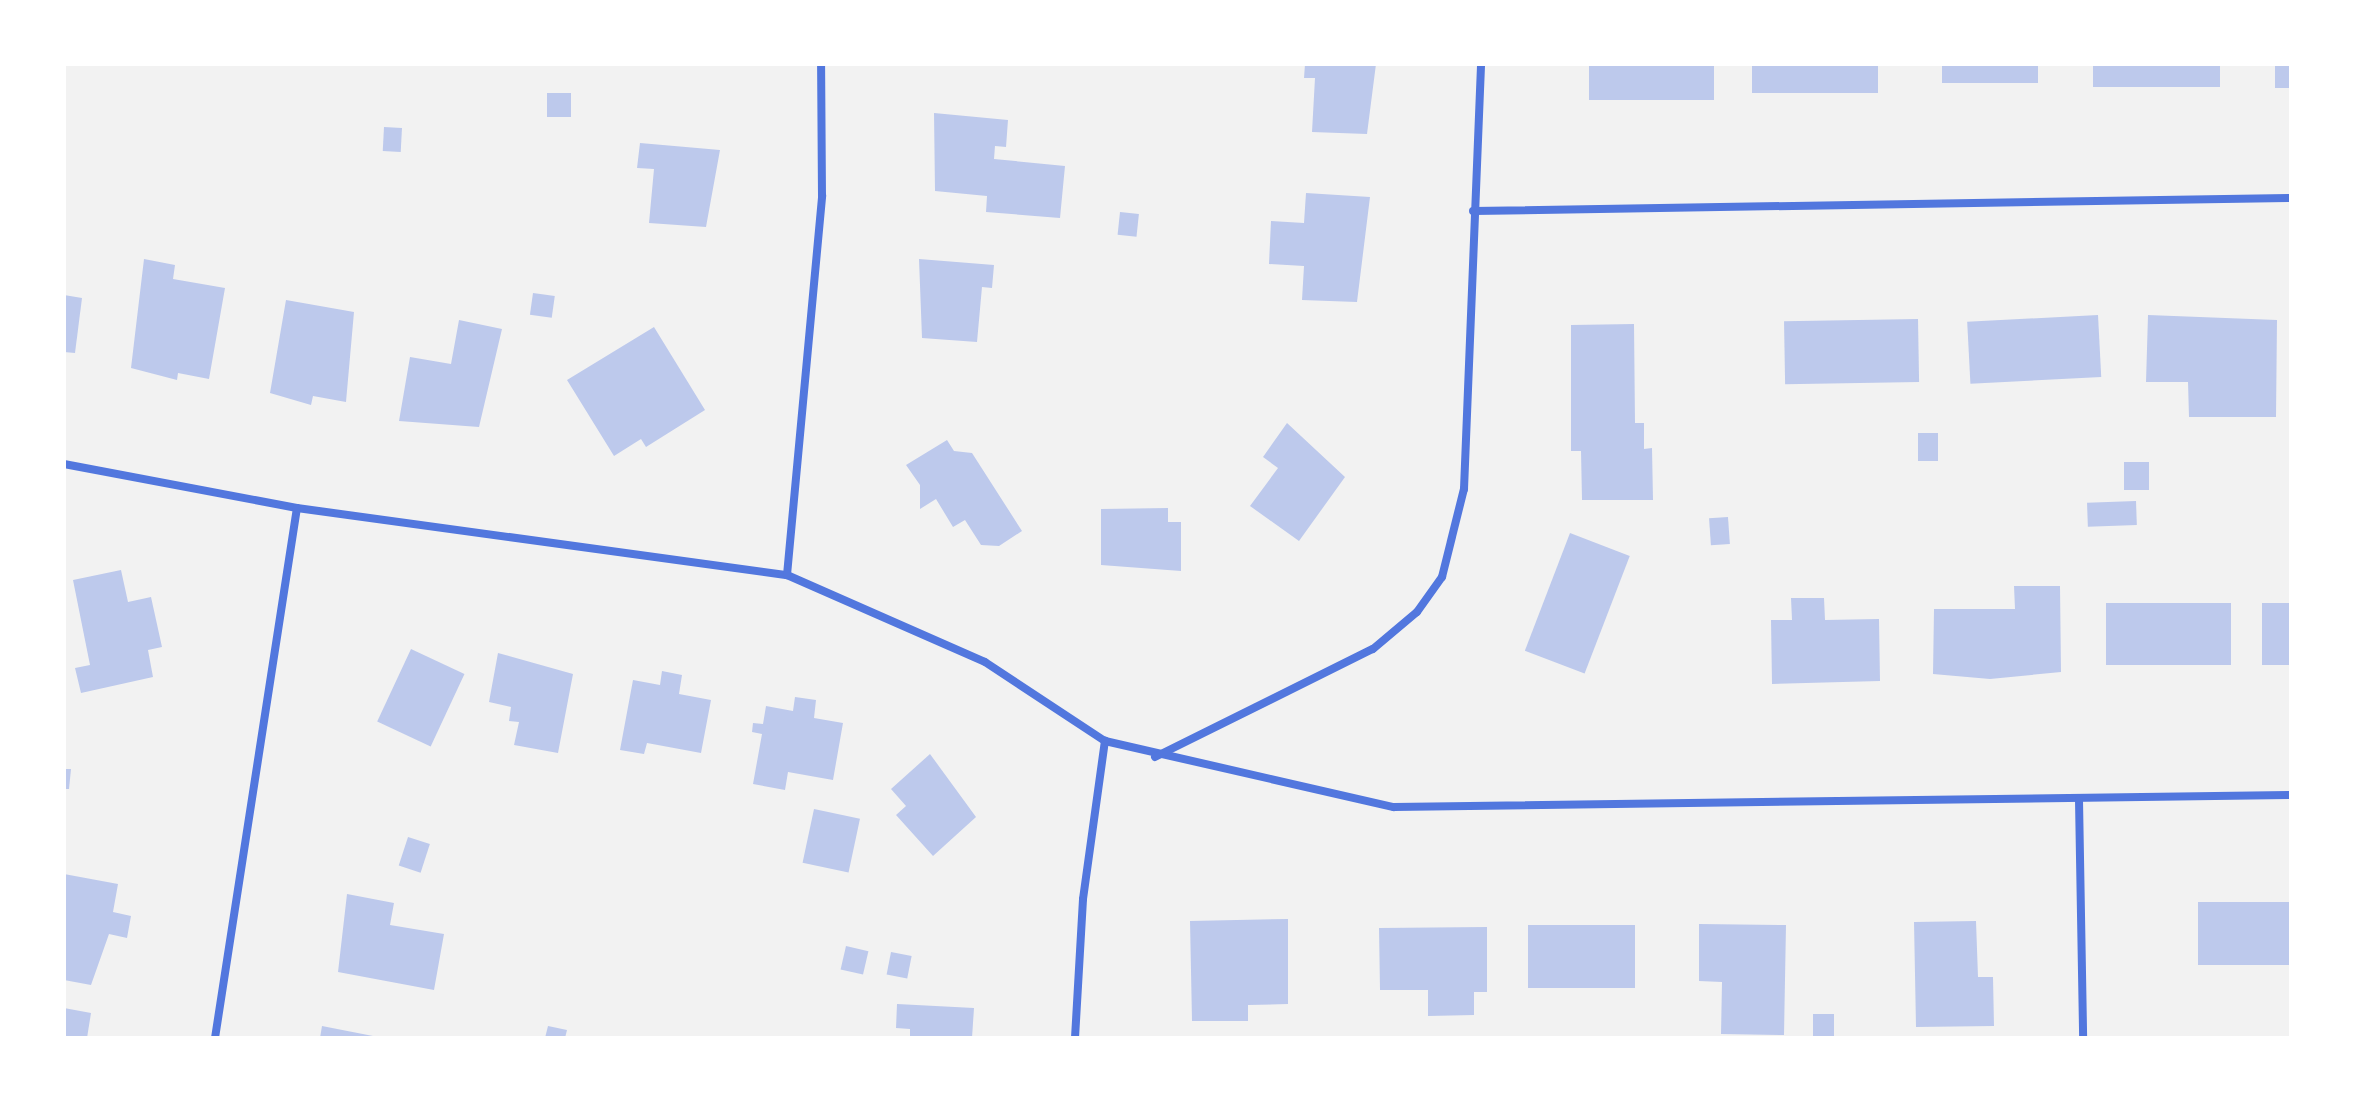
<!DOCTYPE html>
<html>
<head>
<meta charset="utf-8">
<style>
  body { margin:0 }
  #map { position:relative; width:2355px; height:1102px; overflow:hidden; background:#f2f2f2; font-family:Inter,sans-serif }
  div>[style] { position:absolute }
  .building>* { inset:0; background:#bdc9ec; transform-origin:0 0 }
  .minor>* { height:8px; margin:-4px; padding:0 4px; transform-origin:4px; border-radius:4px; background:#5277de }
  span { translate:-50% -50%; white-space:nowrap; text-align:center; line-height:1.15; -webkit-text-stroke:6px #fff; paint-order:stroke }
  .frame { position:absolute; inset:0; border:66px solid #fff; pointer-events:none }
</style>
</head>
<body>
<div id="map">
  <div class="building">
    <i style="clip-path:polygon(1305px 64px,1376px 64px,1367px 134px,1312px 132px,1315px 78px,1304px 78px)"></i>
    <i style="left:1589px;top:64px;width:125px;height:36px"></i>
    <i style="left:1752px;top:64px;width:126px;height:29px"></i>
    <i style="left:1942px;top:64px;width:96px;height:19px"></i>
    <i style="left:2093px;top:64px;width:127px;height:23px"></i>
    <i style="left:2275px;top:64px;width:16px;height:24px"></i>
    <i style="left:547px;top:93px;width:24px;height:24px"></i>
    <i style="clip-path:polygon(934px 113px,1008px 120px,1006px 147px,995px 146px,994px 159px,1065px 166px,1060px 218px,986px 212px,987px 196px,935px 191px)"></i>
    <i style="left:384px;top:127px;width:18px;height:24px;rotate:3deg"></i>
    <i style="clip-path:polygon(640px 143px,720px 150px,706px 227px,649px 223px,654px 169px,637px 168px)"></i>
    <i style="clip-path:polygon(1306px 193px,1370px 197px,1357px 302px,1302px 300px,1304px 266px,1269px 264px,1271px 221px,1304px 223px)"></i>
    <i style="left:1120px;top:212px;width:19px;height:23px;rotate:6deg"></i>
    <i style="clip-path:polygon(144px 259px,175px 265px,173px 279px,225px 288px,209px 379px,178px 373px,177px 380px,131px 368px)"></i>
    <i style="clip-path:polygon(919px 259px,994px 265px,992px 288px,982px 287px,977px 342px,922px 338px)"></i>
    <i style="left:533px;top:293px;width:22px;height:22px;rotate:8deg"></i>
    <i style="clip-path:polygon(64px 295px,82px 298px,75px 353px,64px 352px)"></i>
    <i style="clip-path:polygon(286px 300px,354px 312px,346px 402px,313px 396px,311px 405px,270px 393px)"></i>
    <i style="left:2098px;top:315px;width:62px;height:131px;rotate:87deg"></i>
    <i style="clip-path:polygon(2148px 315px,2277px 320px,2276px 417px,2189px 417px,2188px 382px,2146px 382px)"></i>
    <i style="left:1918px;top:319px;width:63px;height:134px;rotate:89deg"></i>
    <i style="clip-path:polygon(459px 320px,502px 329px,479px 427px,399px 421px,410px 357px,451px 364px)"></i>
    <i style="clip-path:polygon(1634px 324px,1635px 423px,1644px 423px,1644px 449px,1652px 448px,1653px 500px,1582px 500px,1581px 451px,1571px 451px,1571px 325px)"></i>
    <i style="clip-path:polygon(654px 327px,705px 410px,646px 447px,641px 439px,614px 456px,567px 380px)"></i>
    <i style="clip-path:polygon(1287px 423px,1345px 477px,1299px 541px,1250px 506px,1278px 468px,1263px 457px)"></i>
    <i style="left:1938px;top:433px;width:28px;height:20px;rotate:90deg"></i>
    <i style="clip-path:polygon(947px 440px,954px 451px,972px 453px,1022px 531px,999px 546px,981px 545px,965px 520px,953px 527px,936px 499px,920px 509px,920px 485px,906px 465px)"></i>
    <i style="left:2149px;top:462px;width:28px;height:25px;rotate:90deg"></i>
    <i style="left:2136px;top:501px;width:24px;height:49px;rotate:88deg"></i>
    <i style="clip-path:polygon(1168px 508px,1168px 522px,1181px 522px,1181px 571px,1101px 565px,1101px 509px)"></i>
    <i style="left:1728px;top:517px;width:27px;height:19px;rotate:86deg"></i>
    <i style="left:1570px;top:533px;width:64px;height:126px;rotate:21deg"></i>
    <i style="clip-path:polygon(121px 570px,128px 602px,151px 597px,162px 647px,148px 650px,153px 677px,81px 693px,75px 668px,90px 665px,73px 580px)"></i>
    <i style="clip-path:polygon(2014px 586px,2060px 586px,2061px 672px,1990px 679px,1933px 674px,1934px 609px,2015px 609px)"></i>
    <i style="clip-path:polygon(1791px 598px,1824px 598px,1825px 620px,1879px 619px,1880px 681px,1772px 684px,1771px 620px,1792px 620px)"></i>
    <i style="left:2231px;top:603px;width:62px;height:125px;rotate:90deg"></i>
    <i style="left:2262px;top:603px;width:29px;height:62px"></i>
    <i style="left:411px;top:649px;width:59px;height:80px;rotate:25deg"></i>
    <i style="clip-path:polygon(498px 653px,573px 674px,558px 753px,514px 745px,519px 722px,509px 721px,511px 707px,489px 702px)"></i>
    <i style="clip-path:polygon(662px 671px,682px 675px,679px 694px,711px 700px,701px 753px,647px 743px,644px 754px,620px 750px,633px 680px,660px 685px)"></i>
    <i style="clip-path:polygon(795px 697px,816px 700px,814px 718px,843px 723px,833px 780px,788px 772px,785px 790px,753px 784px,762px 734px,752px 732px,753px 723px,763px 724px,766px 706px,793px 711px)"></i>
    <i style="clip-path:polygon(930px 754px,976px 817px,933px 856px,896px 815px,906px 806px,891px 789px)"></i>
    <i style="clip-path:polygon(64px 769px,71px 769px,69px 789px,64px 789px)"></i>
    <i style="left:814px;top:809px;width:47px;height:55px;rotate:12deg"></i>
    <i style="left:408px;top:837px;width:23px;height:30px;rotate:18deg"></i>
    <i style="clip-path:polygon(64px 874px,118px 884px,113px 912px,131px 916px,127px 938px,109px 934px,91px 985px,64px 980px)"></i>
    <i style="clip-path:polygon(347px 894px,394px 903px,390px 925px,444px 934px,434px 990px,338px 972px)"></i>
    <i style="left:2291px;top:902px;width:63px;height:93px;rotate:90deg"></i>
    <i style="clip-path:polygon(1288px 919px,1288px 1004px,1248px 1005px,1248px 1021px,1192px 1021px,1190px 921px)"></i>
    <i style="clip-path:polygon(1976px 921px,1978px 977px,1993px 977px,1994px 1026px,1916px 1027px,1914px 922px)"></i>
    <i style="clip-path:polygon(1699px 924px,1786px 925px,1784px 1035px,1721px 1034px,1722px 982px,1699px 981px)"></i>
    <i style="left:1528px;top:925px;width:107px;height:63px"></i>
    <i style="clip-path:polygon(1487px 927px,1487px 992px,1474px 992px,1474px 1015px,1428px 1016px,1428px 990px,1380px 990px,1379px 928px)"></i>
    <i style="left:846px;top:946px;width:23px;height:24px;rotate:13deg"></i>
    <i style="left:891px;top:952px;width:21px;height:23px;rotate:11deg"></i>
    <i style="clip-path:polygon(897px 1004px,974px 1008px,972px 1038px,910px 1038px,910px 1029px,896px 1028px)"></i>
    <i style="clip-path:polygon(64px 1008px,91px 1013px,87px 1038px,64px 1038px)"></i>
    <i style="left:1813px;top:1014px;width:21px;height:24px"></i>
    <i style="clip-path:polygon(322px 1026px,378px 1037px,378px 1038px,320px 1038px)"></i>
    <i style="clip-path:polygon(548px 1026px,567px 1030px,565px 1038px,545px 1038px)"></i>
  </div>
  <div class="minor">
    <i style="left:1473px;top:211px;width:818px;rotate:-0.91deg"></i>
    <i style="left:64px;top:464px;width:237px;rotate:10.7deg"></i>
    <i style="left:297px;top:508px;width:495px;rotate:7.8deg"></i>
    <i style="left:787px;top:575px;width:216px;rotate:23.7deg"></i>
    <i style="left:985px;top:662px;width:144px;rotate:33.4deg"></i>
    <i style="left:1105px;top:741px;width:296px;rotate:12.9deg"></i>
    <i style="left:1394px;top:807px;width:897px;rotate:-0.77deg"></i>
    <i style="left:787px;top:575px;width:381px;rotate:-84.7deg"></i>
    <i style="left:822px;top:196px;width:132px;rotate:-90.4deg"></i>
    <i style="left:1155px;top:757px;width:243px;rotate:-26.4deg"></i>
    <i style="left:1373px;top:649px;width:57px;rotate:-40.1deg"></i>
    <i style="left:1417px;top:612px;width:43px;rotate:-54.5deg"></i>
    <i style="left:1442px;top:577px;width:91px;rotate:-76deg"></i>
    <i style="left:1464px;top:489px;width:425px;rotate:-87.7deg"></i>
    <i style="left:2079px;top:800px;width:238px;rotate:89deg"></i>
    <i style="left:215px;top:1038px;width:536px;rotate:-81.21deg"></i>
    <i style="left:1075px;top:1038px;width:139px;rotate:-86.7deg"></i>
    <i style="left:1083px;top:899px;width:160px;rotate:-82.1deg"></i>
  </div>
  <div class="frame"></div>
</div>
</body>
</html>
